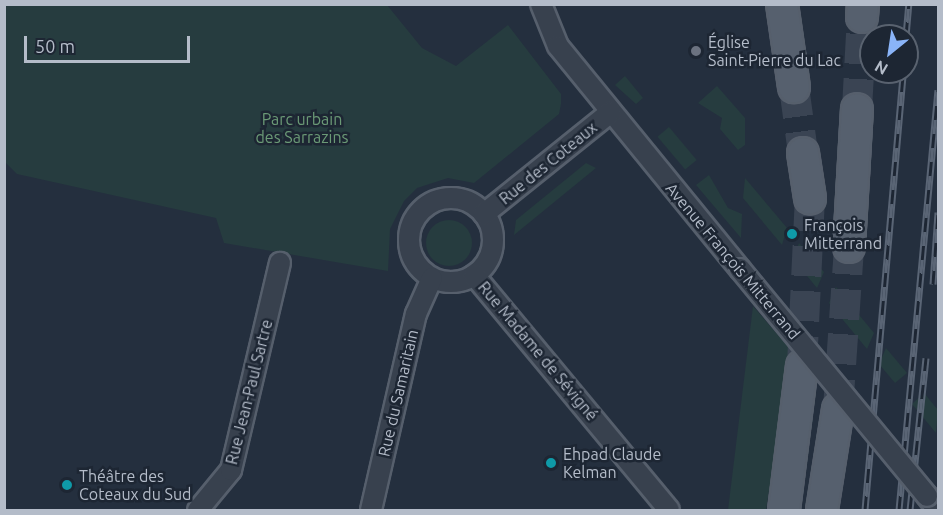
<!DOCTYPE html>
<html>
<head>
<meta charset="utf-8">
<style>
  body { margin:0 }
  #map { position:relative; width:943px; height:515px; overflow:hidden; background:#242f3e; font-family:Ubuntu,sans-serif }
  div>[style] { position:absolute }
  .green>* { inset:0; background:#263c3f; transform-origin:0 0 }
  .round { border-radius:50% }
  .primary-tunnel>* { height:30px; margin-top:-15px; transform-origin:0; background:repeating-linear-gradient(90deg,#3a4453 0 30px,transparent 0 45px) }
  .roads { filter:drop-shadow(2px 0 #565f6c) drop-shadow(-2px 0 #565f6c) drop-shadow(0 2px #565f6c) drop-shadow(0 -2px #565f6c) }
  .minor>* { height:20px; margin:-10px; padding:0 10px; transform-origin:10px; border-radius:10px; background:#38414e }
  .minor>.ring { margin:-10px; padding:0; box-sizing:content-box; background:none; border:20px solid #38414e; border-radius:50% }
  .primary>* { height:30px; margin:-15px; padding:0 15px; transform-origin:15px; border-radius:15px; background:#56606e }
  .rail>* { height:7px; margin-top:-3.5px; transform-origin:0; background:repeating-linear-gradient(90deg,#1d2633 0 14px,#5a6575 0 28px); box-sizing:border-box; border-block:2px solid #5a6575 }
  .bridges { filter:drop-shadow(2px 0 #565f6c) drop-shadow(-2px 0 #565f6c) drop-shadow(0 2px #565f6c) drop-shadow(0 -2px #565f6c) }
  .minor-bridge>* { height:20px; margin:-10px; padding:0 10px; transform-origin:10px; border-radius:10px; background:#38414e }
  .dots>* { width:16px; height:16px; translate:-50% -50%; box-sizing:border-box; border:3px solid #1d2633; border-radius:50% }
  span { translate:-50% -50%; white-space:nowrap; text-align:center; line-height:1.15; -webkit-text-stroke:5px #1d2633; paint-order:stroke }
  .poi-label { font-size:16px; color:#b4bcc9 }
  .left { translate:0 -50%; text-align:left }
  .park-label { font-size:16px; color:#6b9a76 }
  .street-label { font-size:16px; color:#b4bcc9 }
  .frame { position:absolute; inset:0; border:6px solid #b4bcc9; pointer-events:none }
  .north { position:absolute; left:859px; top:24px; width:60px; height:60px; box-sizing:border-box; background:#1d2633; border:2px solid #59626f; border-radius:50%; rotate:210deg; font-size:16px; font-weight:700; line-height:24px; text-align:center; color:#b4bcc9 }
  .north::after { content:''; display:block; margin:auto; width:21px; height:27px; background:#8ab4f8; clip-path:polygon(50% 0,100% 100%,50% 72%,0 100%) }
  .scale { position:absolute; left:24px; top:36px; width:166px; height:27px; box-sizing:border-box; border:3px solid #b4bcc9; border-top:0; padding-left:8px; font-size:18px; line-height:21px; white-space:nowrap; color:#b4bcc9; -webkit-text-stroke:4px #1d2633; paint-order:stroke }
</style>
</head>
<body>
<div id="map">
  <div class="green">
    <i style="clip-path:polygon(5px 4px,387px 5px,422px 48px,456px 66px,508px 25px,561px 94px,561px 104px,559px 114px,474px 183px,448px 178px,417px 188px,404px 201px,390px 229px,388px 271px,224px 243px,216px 218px,17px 174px,5px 162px)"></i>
    <i style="clip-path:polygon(625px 76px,643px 98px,636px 104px,615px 85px)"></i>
    <i style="clip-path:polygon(717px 86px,745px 118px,745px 145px,738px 150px,720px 129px,722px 118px,698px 103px)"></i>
    <i style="left:669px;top:127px;width:43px;height:15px;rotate:50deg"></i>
    <i style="clip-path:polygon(586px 163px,596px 168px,514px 235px,516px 220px)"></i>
    <i style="clip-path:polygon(709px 175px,728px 208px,742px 214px,741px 238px,696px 185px)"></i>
    <i style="clip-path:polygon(745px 178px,787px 228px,782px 245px,743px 198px)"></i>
    <i class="round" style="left:426px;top:220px;width:46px;height:46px"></i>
    <i style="clip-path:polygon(799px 243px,824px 272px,817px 288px,793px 259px)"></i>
    <i style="clip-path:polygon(836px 287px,874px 333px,867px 349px,829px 303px)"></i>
    <i style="clip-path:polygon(753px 306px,791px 350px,766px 510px,728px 510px)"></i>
    <i style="clip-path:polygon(886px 348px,907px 373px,895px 383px,879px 364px)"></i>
    <i style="clip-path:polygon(924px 393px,938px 410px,936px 433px,912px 404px)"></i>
  </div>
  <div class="primary-tunnel">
    <i style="left:794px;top:87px;width:67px;rotate:82.2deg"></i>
    <i style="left:857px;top:109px;width:92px;rotate:-86.9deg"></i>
    <i style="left:802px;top:366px;width:168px;rotate:-87.3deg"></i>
    <i style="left:838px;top:409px;width:162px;rotate:-86.1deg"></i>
  </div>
  <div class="roads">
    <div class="minor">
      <i style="left:541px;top:4px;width:45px;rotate:68deg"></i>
      <i style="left:558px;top:46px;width:288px;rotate:50.8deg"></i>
      <i class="ring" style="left:409px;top:198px;width:64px;height:64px"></i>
      <i style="left:484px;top:214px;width:163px;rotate:-38.8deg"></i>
      <i style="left:474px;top:275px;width:305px;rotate:50.3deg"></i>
      <i style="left:927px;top:496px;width:18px;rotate:52deg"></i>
      <i style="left:198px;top:510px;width:52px;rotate:-50.5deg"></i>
      <i style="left:231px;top:470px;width:213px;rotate:-76.7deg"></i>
      <i style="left:371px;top:510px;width:201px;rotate:-77.1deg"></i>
      <i style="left:416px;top:314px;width:39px;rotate:-66deg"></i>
    </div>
    <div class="primary">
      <i style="left:782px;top:4px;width:84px;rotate:81.8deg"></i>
      <i style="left:862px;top:17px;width:13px;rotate:-86deg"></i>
      <i style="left:803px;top:153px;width:46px;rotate:81.2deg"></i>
      <i style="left:849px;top:247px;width:138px;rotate:-86.7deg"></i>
      <i style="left:784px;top:510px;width:145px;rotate:-82.9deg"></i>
      <i style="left:822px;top:510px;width:102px;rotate:-81deg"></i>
    </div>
  </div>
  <div class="rail">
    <i style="left:906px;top:36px;width:32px;rotate:-85deg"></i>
    <i style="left:933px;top:284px;width:72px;rotate:-86deg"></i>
    <i style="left:865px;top:510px;width:440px;rotate:-85deg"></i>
    <i style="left:899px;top:510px;width:422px;rotate:-84.7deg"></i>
    <i style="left:910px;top:510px;width:153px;rotate:-84deg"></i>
  </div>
  <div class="bridges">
    <div class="minor-bridge">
      <i style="left:740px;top:269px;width:294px;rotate:50.5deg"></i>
    </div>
  </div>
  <div class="dots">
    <i style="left:696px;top:51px;background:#6b7280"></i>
    <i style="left:792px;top:234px;background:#0f9aa8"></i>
    <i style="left:551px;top:463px;background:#0f9aa8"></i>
    <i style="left:67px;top:485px;background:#0f9aa8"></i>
  </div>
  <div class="poi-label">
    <span class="left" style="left:708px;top:51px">Église<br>Saint-Pierre du Lac</span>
    <span class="left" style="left:804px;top:234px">François<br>Mitterrand</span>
    <span class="left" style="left:563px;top:463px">Ehpad Claude<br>Kelman</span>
    <span class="left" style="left:79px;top:485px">Théâtre des<br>Coteaux du Sud</span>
  </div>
  <div class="park-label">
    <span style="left:302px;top:128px">Parc urbain<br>des Sarrazins</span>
  </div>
  <div class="street-label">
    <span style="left:548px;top:163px;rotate:-39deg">Rue des Coteaux</span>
    <span style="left:733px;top:261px;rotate:50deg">Avenue François Mitterrand</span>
    <span style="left:538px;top:351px;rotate:50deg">Rue Madame de Sévigné</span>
    <span style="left:249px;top:392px;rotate:-76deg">Rue Jean-Paul Sartre</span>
    <span style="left:398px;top:393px;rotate:-77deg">Rue du Samaritain</span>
  </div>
  <div class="frame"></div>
  <div class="north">N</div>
  <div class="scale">50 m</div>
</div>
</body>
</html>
